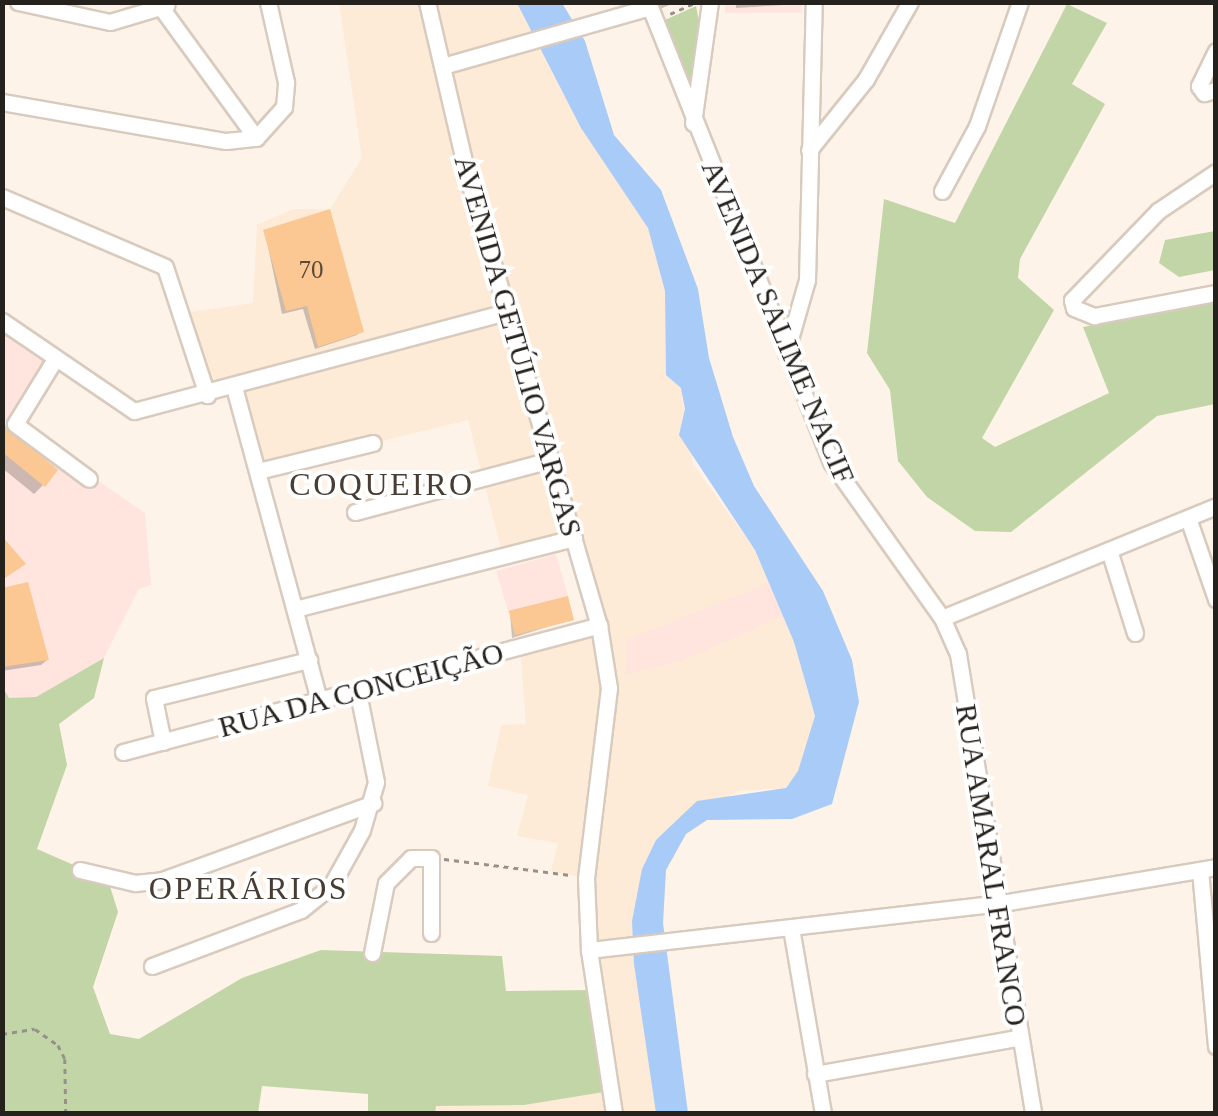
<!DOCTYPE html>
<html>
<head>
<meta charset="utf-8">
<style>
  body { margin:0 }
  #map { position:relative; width:1218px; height:1116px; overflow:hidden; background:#fef3e9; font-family:"Times New Roman",serif }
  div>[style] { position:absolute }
  .built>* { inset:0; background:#fdead7 }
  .education>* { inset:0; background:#ffe5de; transform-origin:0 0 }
  .green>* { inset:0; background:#c1d5a7 }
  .water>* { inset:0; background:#a8cbf7 }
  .shadow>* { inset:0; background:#0003 }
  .building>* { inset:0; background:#fbc792; transform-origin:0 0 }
  .path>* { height:2.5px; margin-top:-1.25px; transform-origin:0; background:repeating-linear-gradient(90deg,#989189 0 5px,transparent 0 10px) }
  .roads { filter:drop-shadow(2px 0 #d8cbbe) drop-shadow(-2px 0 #d8cbbe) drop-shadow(0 2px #d8cbbe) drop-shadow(0 -2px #d8cbbe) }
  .minor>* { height:15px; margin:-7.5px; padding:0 7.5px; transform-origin:7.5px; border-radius:7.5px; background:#fff }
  span { translate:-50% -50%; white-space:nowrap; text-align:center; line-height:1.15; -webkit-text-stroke:8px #fff; paint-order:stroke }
  .number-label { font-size:25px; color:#5a4a3a }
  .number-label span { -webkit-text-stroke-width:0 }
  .street-label { font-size:30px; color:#25211c }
  .neighbourhood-label { font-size:32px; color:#483d33; letter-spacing:2.5px }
  .frame { position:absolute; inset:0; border:5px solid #25211c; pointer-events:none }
</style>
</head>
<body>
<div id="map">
  <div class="built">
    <i style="clip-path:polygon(339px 3px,517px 3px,581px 128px,648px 227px,665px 291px,666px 375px,681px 388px,693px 464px,755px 550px,794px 642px,815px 717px,798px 771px,785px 788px,738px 791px,656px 840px,642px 869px,633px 949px,656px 1113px,435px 1113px,435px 1106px,524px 1105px,610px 1091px,586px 878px,551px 871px,558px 843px,517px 836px,528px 795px,488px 786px,501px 725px,526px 724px,520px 648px,598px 625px,574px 539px,503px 556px,468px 420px,258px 471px,234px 388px,207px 395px,184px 313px,253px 303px,257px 225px,293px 209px,330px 209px,362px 158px)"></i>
  </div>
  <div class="education">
    <i style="left:725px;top:3px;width:77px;height:10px"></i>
    <i style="clip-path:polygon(2px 321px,55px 359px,15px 424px,145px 513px,151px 585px,139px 589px,104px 658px,36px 697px,9px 698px,3px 686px)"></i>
    <i style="left:556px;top:554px;width:44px;height:62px;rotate:74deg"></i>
    <i style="clip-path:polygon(769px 583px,783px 616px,681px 661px,625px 675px,626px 640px)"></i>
  </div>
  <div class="green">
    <i style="clip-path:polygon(1067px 4px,1107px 23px,1072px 84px,1105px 104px,1020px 259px,1018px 278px,1054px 310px,982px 438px,995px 447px,1109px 393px,1083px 327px,1215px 303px,1215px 404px,1157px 416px,1011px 532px,975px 531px,927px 497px,898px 461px,890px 390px,867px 353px,884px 199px,955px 223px)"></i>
    <i style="clip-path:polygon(696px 6px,700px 26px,692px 90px,665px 20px)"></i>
    <i style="clip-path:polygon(1215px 231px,1215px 270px,1179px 277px,1159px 263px,1165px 240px)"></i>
    <i style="clip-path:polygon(104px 658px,94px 698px,59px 724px,67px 765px,37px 849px,108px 880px,118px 912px,93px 987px,110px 1034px,139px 1039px,242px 978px,321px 950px,502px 956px,506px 991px,595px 990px,610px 1091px,524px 1105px,436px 1106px,435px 1113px,368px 1114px,368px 1094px,262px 1086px,258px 1113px,3px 1113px,2px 686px,9px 698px,36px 697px)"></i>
  </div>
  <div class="water">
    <i style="clip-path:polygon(517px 3px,562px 3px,585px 41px,614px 135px,661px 190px,698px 289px,709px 358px,733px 437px,754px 486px,823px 591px,852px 660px,859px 702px,832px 804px,792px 819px,707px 820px,686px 834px,666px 870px,663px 923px,688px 1113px,656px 1113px,634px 964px,632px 921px,642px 869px,656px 840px,697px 801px,786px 788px,798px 771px,815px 716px,794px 642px,755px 550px,679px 435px,685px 409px,681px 388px,666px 375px,665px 291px,648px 228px,581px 128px)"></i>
  </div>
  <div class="shadow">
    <i style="clip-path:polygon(658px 2px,676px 2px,660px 9px)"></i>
    <i style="clip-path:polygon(736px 2px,783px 2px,783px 5px,736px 8px)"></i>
    <i style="clip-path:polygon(265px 232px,361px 331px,357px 335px,315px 349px,303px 309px,282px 314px)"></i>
    <i style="clip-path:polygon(2px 427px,43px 485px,34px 494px,2px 468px)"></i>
    <i style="clip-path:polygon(2px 590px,47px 660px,41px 665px,2px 671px)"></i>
    <i style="clip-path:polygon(510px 613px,572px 619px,512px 638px)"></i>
  </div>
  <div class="building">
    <i style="clip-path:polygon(330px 209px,364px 332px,318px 347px,307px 306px,286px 311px,263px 230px)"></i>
    <i style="clip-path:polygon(2px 423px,58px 470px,45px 487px,2px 452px)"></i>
    <i style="clip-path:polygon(2px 536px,26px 564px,2px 580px)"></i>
    <i style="clip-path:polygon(28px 582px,49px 660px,2px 667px,2px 588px)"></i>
    <i style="left:568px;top:596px;width:25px;height:61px;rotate:76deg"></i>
  </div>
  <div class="path">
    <i style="left:670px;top:14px;width:27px;rotate:-24deg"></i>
    <i style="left:444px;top:859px;width:127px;rotate:7.2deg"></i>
    <i style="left:2px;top:1034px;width:33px;rotate:-9deg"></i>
    <i style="left:35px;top:1029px;width:28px;rotate:35deg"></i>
    <i style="left:58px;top:1045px;width:16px;rotate:63deg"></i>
    <i style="left:65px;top:1059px;width:55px;rotate:89deg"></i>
  </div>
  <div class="roads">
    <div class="minor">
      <i style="left:18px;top:2px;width:94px;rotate:12.3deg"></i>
      <i style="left:110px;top:22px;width:59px;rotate:-16.6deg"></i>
      <i style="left:157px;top:2px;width:168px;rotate:53.9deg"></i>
      <i style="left:427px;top:2px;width:181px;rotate:76.9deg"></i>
      <i style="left:468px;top:178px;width:466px;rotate:73.7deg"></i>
      <i style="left:599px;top:625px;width:64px;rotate:81deg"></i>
      <i style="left:609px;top:688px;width:191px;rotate:96.9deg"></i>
      <i style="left:586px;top:878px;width:72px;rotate:87.6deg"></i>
      <i style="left:589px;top:950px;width:166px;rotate:81.3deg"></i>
      <i style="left:648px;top:2px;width:495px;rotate:68.3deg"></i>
      <i style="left:831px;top:462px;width:191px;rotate:54.6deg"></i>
      <i style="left:942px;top:618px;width:39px;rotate:66deg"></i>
      <i style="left:958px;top:654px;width:466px;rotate:80.7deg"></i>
      <i style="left:1216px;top:51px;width:39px;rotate:116deg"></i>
      <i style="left:1199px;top:86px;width:9px;rotate:54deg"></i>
      <i style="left:1204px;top:93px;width:12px;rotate:-14deg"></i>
      <i style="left:443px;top:66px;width:215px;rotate:-15.9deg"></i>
      <i style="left:2px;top:102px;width:227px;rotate:9.9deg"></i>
      <i style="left:226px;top:141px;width:30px;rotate:-6deg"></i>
      <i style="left:256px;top:138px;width:42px;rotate:-47.9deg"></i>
      <i style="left:284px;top:107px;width:25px;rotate:-85deg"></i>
      <i style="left:286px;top:82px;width:82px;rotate:-102.7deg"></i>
      <i style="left:693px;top:123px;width:122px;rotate:-82deg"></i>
      <i style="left:809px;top:150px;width:91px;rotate:-51.2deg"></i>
      <i style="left:866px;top:79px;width:89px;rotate:-60.3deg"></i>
      <i style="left:1216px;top:172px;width:70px;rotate:146.1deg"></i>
      <i style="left:1158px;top:211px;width:124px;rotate:134deg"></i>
      <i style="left:1072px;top:300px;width:8px;rotate:76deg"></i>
      <i style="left:1074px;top:308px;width:22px;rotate:22deg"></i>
      <i style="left:1094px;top:316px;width:124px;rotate:-10.7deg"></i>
      <i style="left:942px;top:191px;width:74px;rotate:-61.7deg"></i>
      <i style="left:977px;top:126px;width:131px;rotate:-70.9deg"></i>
      <i style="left:2px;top:197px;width:177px;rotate:23.2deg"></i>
      <i style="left:165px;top:267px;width:135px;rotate:71.8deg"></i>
      <i style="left:2px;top:321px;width:160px;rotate:34.3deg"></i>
      <i style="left:134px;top:411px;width:384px;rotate:-14.9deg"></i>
      <i style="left:786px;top:353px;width:76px;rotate:-74deg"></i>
      <i style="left:807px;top:280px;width:278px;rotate:-88.6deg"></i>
      <i style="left:55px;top:359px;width:76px;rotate:121.6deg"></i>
      <i style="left:15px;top:424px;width:92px;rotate:36.6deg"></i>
      <i style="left:234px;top:387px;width:328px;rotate:74.8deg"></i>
      <i style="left:258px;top:471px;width:118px;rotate:-13.7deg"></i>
      <i style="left:355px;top:512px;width:202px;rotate:-14.9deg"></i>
      <i style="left:1188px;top:518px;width:86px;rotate:70.9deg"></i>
      <i style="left:1109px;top:550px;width:87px;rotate:72.6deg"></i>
      <i style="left:295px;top:609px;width:288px;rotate:-14.3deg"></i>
      <i style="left:942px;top:618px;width:296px;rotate:-22.2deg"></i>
      <i style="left:163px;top:742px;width:45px;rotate:-101.6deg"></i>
      <i style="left:154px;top:698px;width:160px;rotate:-13.8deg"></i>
      <i style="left:123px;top:752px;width:493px;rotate:-14.9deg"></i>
      <i style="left:80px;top:870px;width:57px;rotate:13.3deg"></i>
      <i style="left:135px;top:883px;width:27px;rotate:-6deg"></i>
      <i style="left:162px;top:880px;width:225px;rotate:-20deg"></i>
      <i style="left:1200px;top:870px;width:177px;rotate:84.8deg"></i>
      <i style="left:791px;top:928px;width:189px;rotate:80.2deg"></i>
      <i style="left:589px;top:950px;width:416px;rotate:-6.5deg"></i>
      <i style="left:1002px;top:903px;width:217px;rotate:-9.5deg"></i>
      <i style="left:372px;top:953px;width:71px;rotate:-78.7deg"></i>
      <i style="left:386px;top:883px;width:35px;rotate:-45deg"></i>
      <i style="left:411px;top:858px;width:20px"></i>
      <i style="left:431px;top:858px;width:75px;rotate:90deg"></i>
      <i style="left:152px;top:966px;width:159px;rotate:-20.6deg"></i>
      <i style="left:301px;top:910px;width:38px;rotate:-39deg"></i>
      <i style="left:331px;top:886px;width:64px;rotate:-61deg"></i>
      <i style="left:362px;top:830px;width:50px;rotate:-73.7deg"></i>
      <i style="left:376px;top:782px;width:91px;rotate:-101.4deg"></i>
      <i style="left:815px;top:1074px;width:205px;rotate:-10.1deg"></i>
    </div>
  </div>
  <div class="number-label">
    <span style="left:311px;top:270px">70</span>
  </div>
  <div class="street-label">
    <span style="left:778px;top:322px;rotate:67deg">AVENIDA SALIME NACIF</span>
    <span style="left:518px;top:346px;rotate:74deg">AVENIDA GETÚLIO VARGAS</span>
    <span style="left:361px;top:690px;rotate:-15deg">RUA DA CONCEIÇÃO</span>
    <span style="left:991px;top:865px;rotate:81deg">RUA AMARAL FRANCO</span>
  </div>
  <div class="neighbourhood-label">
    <span style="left:382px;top:484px">COQUEIRO</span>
    <span style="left:249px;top:888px">OPERÁRIOS</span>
  </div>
  <div class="frame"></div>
</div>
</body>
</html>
